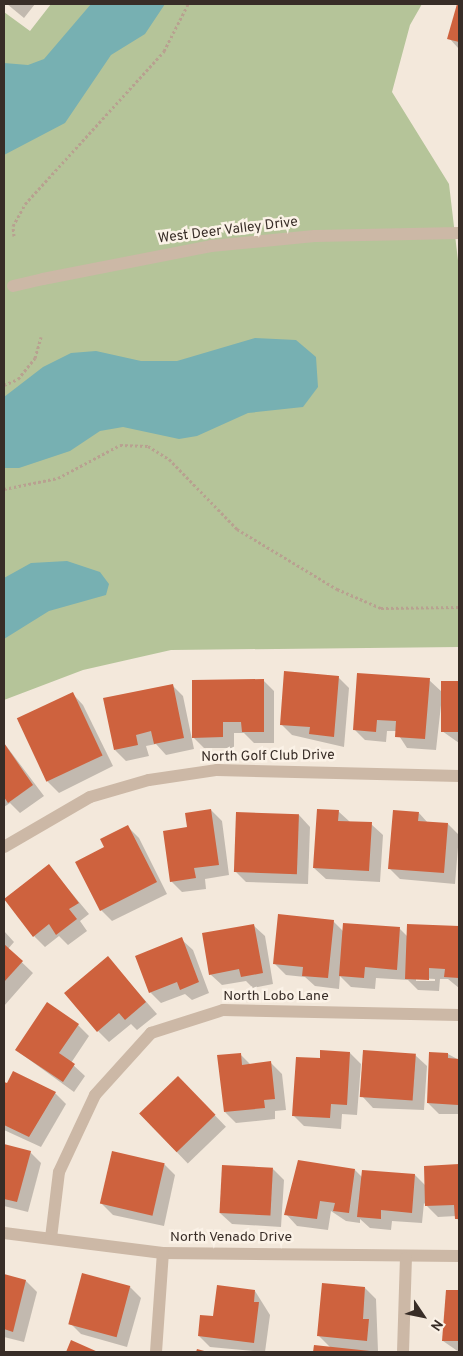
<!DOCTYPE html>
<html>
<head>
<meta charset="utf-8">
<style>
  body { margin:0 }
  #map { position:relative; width:463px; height:1356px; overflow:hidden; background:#f3e8db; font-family:Overpass,sans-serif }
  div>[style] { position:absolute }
  .green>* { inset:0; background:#b5c499 }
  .water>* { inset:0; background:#77b0b2 }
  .shadow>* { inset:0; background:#0003; transform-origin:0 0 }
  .building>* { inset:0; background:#ce623e; transform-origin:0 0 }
  .path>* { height:3px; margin-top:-1.5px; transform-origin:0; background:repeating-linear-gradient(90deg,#b8a190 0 2.5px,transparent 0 5px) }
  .minor>* { height:12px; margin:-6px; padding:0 6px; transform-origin:6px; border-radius:6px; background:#ccb8a6 }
  .tertiary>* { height:12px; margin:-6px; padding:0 6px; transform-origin:6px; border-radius:6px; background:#ccb8a6 }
  .tertiary-bridge>* { height:12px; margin:-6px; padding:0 6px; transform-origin:6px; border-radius:6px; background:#ccb8a6 }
  span { translate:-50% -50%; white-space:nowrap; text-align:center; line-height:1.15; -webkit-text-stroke:5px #fbf2e7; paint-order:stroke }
  .street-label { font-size:14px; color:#382d27 }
  .frame { position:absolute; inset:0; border:5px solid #382d27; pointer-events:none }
  .north { position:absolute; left:398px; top:1291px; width:50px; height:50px; -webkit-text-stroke:4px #fbf2e7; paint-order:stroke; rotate:124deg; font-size:14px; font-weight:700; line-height:20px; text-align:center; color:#382d27 }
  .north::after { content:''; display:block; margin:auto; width:18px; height:22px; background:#382d27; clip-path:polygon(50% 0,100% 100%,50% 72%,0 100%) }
</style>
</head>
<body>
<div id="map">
  <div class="green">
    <i style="clip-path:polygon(51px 4px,422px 4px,410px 25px,392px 92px,449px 184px,459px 269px,459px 647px,171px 650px,83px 670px,4px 700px,4px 12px,30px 31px)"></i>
  </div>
  <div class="water">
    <i style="clip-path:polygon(91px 4px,165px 4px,145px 34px,111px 55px,65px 123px,4px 155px,4px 63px,28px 65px,44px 59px)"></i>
    <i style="clip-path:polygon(255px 338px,296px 340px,316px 357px,318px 387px,303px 407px,248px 413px,197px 436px,179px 439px,123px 427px,100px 431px,70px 451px,19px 468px,4px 468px,4px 397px,43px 367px,71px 353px,96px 351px,141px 361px,177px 361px)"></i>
    <i style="clip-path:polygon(67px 561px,100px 572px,109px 584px,106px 595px,49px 611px,4px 639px,4px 578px,31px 563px)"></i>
  </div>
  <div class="shadow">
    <i style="clip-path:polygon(7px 4px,35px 4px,24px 18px)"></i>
    <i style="clip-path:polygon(458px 4px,459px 4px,459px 49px,449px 38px)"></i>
    <i style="clip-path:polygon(338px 677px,349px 688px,344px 747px,292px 735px,281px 724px)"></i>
    <i style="clip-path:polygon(263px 680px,274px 691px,274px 743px,254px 743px,244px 733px,234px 733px,234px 748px,204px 748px,193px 737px)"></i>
    <i style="clip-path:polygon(429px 680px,442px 692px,442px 682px,459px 682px,459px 743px,442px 731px,442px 696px,436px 750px,407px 748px,396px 731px,387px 731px,386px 742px,365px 740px,354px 729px)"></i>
    <i style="clip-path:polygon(172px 685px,183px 696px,194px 749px,166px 755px,156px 744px,146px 746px,149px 756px,126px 761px,115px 750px)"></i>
    <i style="clip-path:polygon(72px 693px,83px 705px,113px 766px,59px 793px,48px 782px,18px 720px)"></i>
    <i style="clip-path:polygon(4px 743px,44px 796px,20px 813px,10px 803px,4px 807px)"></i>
    <i style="clip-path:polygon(211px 810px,222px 821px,229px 875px,205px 879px,206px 889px,182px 892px,171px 881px,189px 828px)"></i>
    <i style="clip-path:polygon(338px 811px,350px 822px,371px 824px,383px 835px,380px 882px,326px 879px,314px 868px)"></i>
    <i style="clip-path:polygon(419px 813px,428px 823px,448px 824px,459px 835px,455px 884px,400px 879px,389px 868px)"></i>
    <i style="clip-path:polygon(299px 815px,310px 827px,308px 884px,246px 882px,235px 871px)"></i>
    <i style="clip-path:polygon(128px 827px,139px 838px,167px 894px,112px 921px,101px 910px,106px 848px)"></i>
    <i style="clip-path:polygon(49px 866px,89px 914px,80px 921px,87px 931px,68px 945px,59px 936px,45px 947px,34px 936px)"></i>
    <i style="clip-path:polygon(evenodd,333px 921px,344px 932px,400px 929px,408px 937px,408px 926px,459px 927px,459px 988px,448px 979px,440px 979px,439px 991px,418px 990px,408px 980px,376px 978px,375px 989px,351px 987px,340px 976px,339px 989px,315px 986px,305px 977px,286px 975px,275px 964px,333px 921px,416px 978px,435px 979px,435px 981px,416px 981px,416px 978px)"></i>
    <i style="clip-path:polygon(253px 925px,265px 936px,273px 984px,253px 988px,246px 981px,222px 985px,210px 974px)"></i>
    <i style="clip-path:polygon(4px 931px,14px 942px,8px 949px,33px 973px,4px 1006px)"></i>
    <i style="clip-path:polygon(181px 939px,193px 950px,209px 993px,192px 1000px,185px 994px,161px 1003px,150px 992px)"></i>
    <i style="clip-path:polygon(108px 958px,157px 1014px,137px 1030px,131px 1024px,109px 1042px,98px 1031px)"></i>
    <i style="clip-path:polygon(78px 1025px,89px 1036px,71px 1063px,85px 1076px,74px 1092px,16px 1050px)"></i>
    <i style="clip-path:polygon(350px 1053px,361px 1064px,357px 1115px,342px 1114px,341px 1129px,304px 1126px,293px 1115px,321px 1059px)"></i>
    <i style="clip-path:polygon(240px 1054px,251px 1065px,271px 1063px,282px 1074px,286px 1110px,275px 1111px,275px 1119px,236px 1123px,225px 1112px)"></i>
    <i style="clip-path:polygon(448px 1054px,459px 1060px,459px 1114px,439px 1114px,428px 1103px)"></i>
    <i style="clip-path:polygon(415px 1055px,427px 1066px,424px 1110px,373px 1108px,362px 1096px)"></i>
    <i style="left:178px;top:1077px;width:69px;height:53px;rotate:46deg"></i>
    <i style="clip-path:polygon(4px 1083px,55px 1093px,66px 1104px,41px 1147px,4px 1130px)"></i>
    <i style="clip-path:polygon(4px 1145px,30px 1152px,41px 1163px,28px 1212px,4px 1206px)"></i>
    <i style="clip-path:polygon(164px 1164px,175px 1175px,164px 1226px,113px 1215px,102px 1204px)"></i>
    <i style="clip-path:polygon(459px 1165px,459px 1222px,456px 1216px,438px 1217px,424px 1203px,422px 1223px,392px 1221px,391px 1230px,370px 1228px,360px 1219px,360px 1223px,346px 1221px,331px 1211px,328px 1230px,297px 1226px,286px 1214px,355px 1170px,362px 1177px,415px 1175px,426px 1186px,425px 1167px)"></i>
    <i style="clip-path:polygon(273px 1169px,284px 1180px,281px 1227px,232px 1224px,220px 1213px)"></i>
    <i style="clip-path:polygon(4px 1275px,26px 1281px,37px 1292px,24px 1342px,4px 1337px)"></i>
    <i style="clip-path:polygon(130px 1287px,141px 1298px,127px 1347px,81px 1334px,70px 1323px)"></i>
    <i style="clip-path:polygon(365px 1288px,376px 1299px,378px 1351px,314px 1352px,315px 1347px,331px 1348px,319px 1336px)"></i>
    <i style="clip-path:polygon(255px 1291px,270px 1315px,265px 1352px,210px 1347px,199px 1336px,214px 1318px)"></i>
    <i style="clip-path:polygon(448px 1291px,459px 1291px,459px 1352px,443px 1341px)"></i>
  </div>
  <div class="building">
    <i style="clip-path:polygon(457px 4px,459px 4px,459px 42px,447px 39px)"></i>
    <i style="clip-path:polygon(284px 671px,339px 676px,334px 737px,309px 734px,310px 727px,280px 725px)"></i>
    <i style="clip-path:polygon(357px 673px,430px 678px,425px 739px,395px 737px,396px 721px,377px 720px,376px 732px,353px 730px)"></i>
    <i style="clip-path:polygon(264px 679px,264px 732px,242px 732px,241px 722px,223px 722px,223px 737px,192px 738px,192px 680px)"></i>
    <i style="left:441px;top:681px;width:18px;height:51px"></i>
    <i style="clip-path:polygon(173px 684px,184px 738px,154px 744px,151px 731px,136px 735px,138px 745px,114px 750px,103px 698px)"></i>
    <i style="left:73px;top:692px;width:70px;height:62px;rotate:65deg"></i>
    <i style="clip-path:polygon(4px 743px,33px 785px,8px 803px,4px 797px)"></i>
    <i style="clip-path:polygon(211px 809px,219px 865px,194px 868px,196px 878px,170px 882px,163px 831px,187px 827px,185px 813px)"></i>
    <i style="clip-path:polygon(317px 809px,339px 810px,338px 821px,372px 822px,369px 871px,313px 868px)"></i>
    <i style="clip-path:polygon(393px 810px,419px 812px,418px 821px,448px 823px,444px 873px,388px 869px)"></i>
    <i style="left:236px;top:812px;width:63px;height:60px;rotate:2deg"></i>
    <i style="clip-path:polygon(128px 825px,157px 882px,100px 911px,75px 862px,104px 847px,100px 839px)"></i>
    <i style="clip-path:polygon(49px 864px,79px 903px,69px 909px,77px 919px,56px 935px,49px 924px,33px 937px,4px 899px)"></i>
    <i style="clip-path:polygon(278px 914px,334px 920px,328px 978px,302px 976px,303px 967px,273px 964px)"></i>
    <i style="clip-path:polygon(343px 923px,400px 927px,397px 970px,365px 967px,364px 978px,339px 976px)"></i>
    <i style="clip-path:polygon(254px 924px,263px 973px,241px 977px,239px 969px,209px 975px,202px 933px)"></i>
    <i style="clip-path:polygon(407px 924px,459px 926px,459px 978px,444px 977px,445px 969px,429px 968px,429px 980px,405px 979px)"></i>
    <i style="clip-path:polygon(182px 937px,199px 982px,180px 990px,177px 982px,149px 993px,135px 956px)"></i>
    <i style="clip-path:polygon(4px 944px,23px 961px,4px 982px)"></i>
    <i style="clip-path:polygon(108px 956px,146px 1002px,125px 1020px,119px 1013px,97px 1032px,64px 993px)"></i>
    <i style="clip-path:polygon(47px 1002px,79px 1024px,59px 1053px,75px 1064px,63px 1082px,15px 1050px)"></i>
    <i style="clip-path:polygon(320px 1050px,350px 1052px,347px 1105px,331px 1104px,330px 1118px,292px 1116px,296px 1057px,320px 1058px)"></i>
    <i style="left:363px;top:1050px;width:53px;height:47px;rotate:4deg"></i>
    <i style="clip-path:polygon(429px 1052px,448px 1053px,448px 1058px,459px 1059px,458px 1105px,427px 1103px)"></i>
    <i style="clip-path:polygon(241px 1053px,242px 1065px,271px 1061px,275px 1099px,264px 1100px,265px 1108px,224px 1112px,217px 1055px)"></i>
    <i style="clip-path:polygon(13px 1071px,56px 1092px,29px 1137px,4px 1125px,4px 1082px,7px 1083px)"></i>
    <i style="left:178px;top:1076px;width:54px;height:54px;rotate:46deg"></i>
    <i style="clip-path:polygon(4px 1144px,31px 1151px,17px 1202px,4px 1199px)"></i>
    <i style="left:112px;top:1151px;width:54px;height:54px;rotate:13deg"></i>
    <i style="clip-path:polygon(298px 1160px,355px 1169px,349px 1213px,333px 1211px,335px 1203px,320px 1201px,317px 1219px,284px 1215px)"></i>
    <i style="clip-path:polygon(459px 1164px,459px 1219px,455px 1219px,454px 1205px,425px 1206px,424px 1166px)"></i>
    <i style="left:222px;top:1165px;width:51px;height:48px;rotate:3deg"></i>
    <i style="clip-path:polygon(362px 1170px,415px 1174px,412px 1213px,381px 1210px,381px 1219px,357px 1217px)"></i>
    <i style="left:82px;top:1273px;width:50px;height:53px;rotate:15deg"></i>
    <i style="clip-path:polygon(4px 1274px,26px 1280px,13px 1332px,4px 1329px)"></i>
    <i style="clip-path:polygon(322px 1283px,365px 1287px,363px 1319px,369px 1319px,367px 1341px,317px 1336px)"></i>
    <i style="clip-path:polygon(217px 1285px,255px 1290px,254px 1302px,259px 1302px,254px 1343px,198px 1336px,200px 1315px,213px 1316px)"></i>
    <i style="clip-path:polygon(446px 1290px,459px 1290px,459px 1341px,442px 1341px)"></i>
    <i style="clip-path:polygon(71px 1340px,98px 1352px,66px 1352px)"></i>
    <i style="clip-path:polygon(314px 1345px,370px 1351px,370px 1352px,313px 1352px)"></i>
    <i style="clip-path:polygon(197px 1349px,208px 1352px,196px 1352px)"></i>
  </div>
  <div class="path">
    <i style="left:14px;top:236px;width:10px;rotate:-96deg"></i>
    <i style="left:13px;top:226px;width:25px;rotate:-61deg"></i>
    <i style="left:25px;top:204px;width:207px;rotate:-47.7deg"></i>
    <i style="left:164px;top:51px;width:53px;rotate:-62.9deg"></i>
    <i style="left:4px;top:385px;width:15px;rotate:-23deg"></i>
    <i style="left:18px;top:379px;width:27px;rotate:-51deg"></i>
    <i style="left:35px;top:358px;width:22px;rotate:-74deg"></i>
    <i style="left:4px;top:489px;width:55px;rotate:-11.5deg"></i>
    <i style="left:58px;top:478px;width:70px;rotate:-28deg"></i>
    <i style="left:120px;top:445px;width:28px;rotate:2deg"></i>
    <i style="left:148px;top:446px;width:25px;rotate:32deg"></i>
    <i style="left:169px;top:459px;width:98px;rotate:45.8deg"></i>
    <i style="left:237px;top:529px;width:117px;rotate:31deg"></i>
    <i style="left:337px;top:589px;width:48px;rotate:23.4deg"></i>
    <i style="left:381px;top:608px;width:78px;rotate:-0.7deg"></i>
  </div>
  <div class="minor">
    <i style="left:4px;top:847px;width:99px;rotate:-30.2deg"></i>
    <i style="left:90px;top:797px;width:61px;rotate:-16.1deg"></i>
    <i style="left:149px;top:780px;width:69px;rotate:-8.4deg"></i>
    <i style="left:217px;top:770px;width:242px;rotate:1.4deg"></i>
    <i style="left:4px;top:1233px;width:160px;rotate:7.2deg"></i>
    <i style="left:163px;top:1253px;width:296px;rotate:0.6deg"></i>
    <i style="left:51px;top:1238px;width:66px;rotate:-83.1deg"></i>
    <i style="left:59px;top:1172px;width:85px;rotate:-64.9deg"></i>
    <i style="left:95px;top:1095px;width:84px;rotate:-47.9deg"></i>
    <i style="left:151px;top:1033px;width:76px;rotate:-17.7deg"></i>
    <i style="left:223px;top:1010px;width:236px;rotate:1.2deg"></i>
    <i style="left:156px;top:1352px;width:99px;rotate:-86deg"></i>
    <i style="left:403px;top:1352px;width:94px;rotate:-88.2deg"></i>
  </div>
  <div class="tertiary">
    <i style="left:43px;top:279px;width:171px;rotate:-11.1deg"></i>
    <i style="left:211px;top:246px;width:104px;rotate:-5.5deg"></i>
    <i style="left:315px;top:236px;width:144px;rotate:-1.2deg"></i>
  </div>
  <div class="tertiary-bridge">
    <i style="left:13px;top:286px;width:31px;rotate:-13deg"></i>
  </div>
  <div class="street-label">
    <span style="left:228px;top:231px;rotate:-7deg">West Deer Valley Drive</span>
    <span style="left:268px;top:757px;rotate:-1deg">North Golf Club Drive</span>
    <span style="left:276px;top:997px">North Lobo Lane</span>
    <span style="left:231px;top:1238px">North Venado Drive</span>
  </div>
  <div class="frame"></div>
  <div class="north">N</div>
</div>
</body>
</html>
